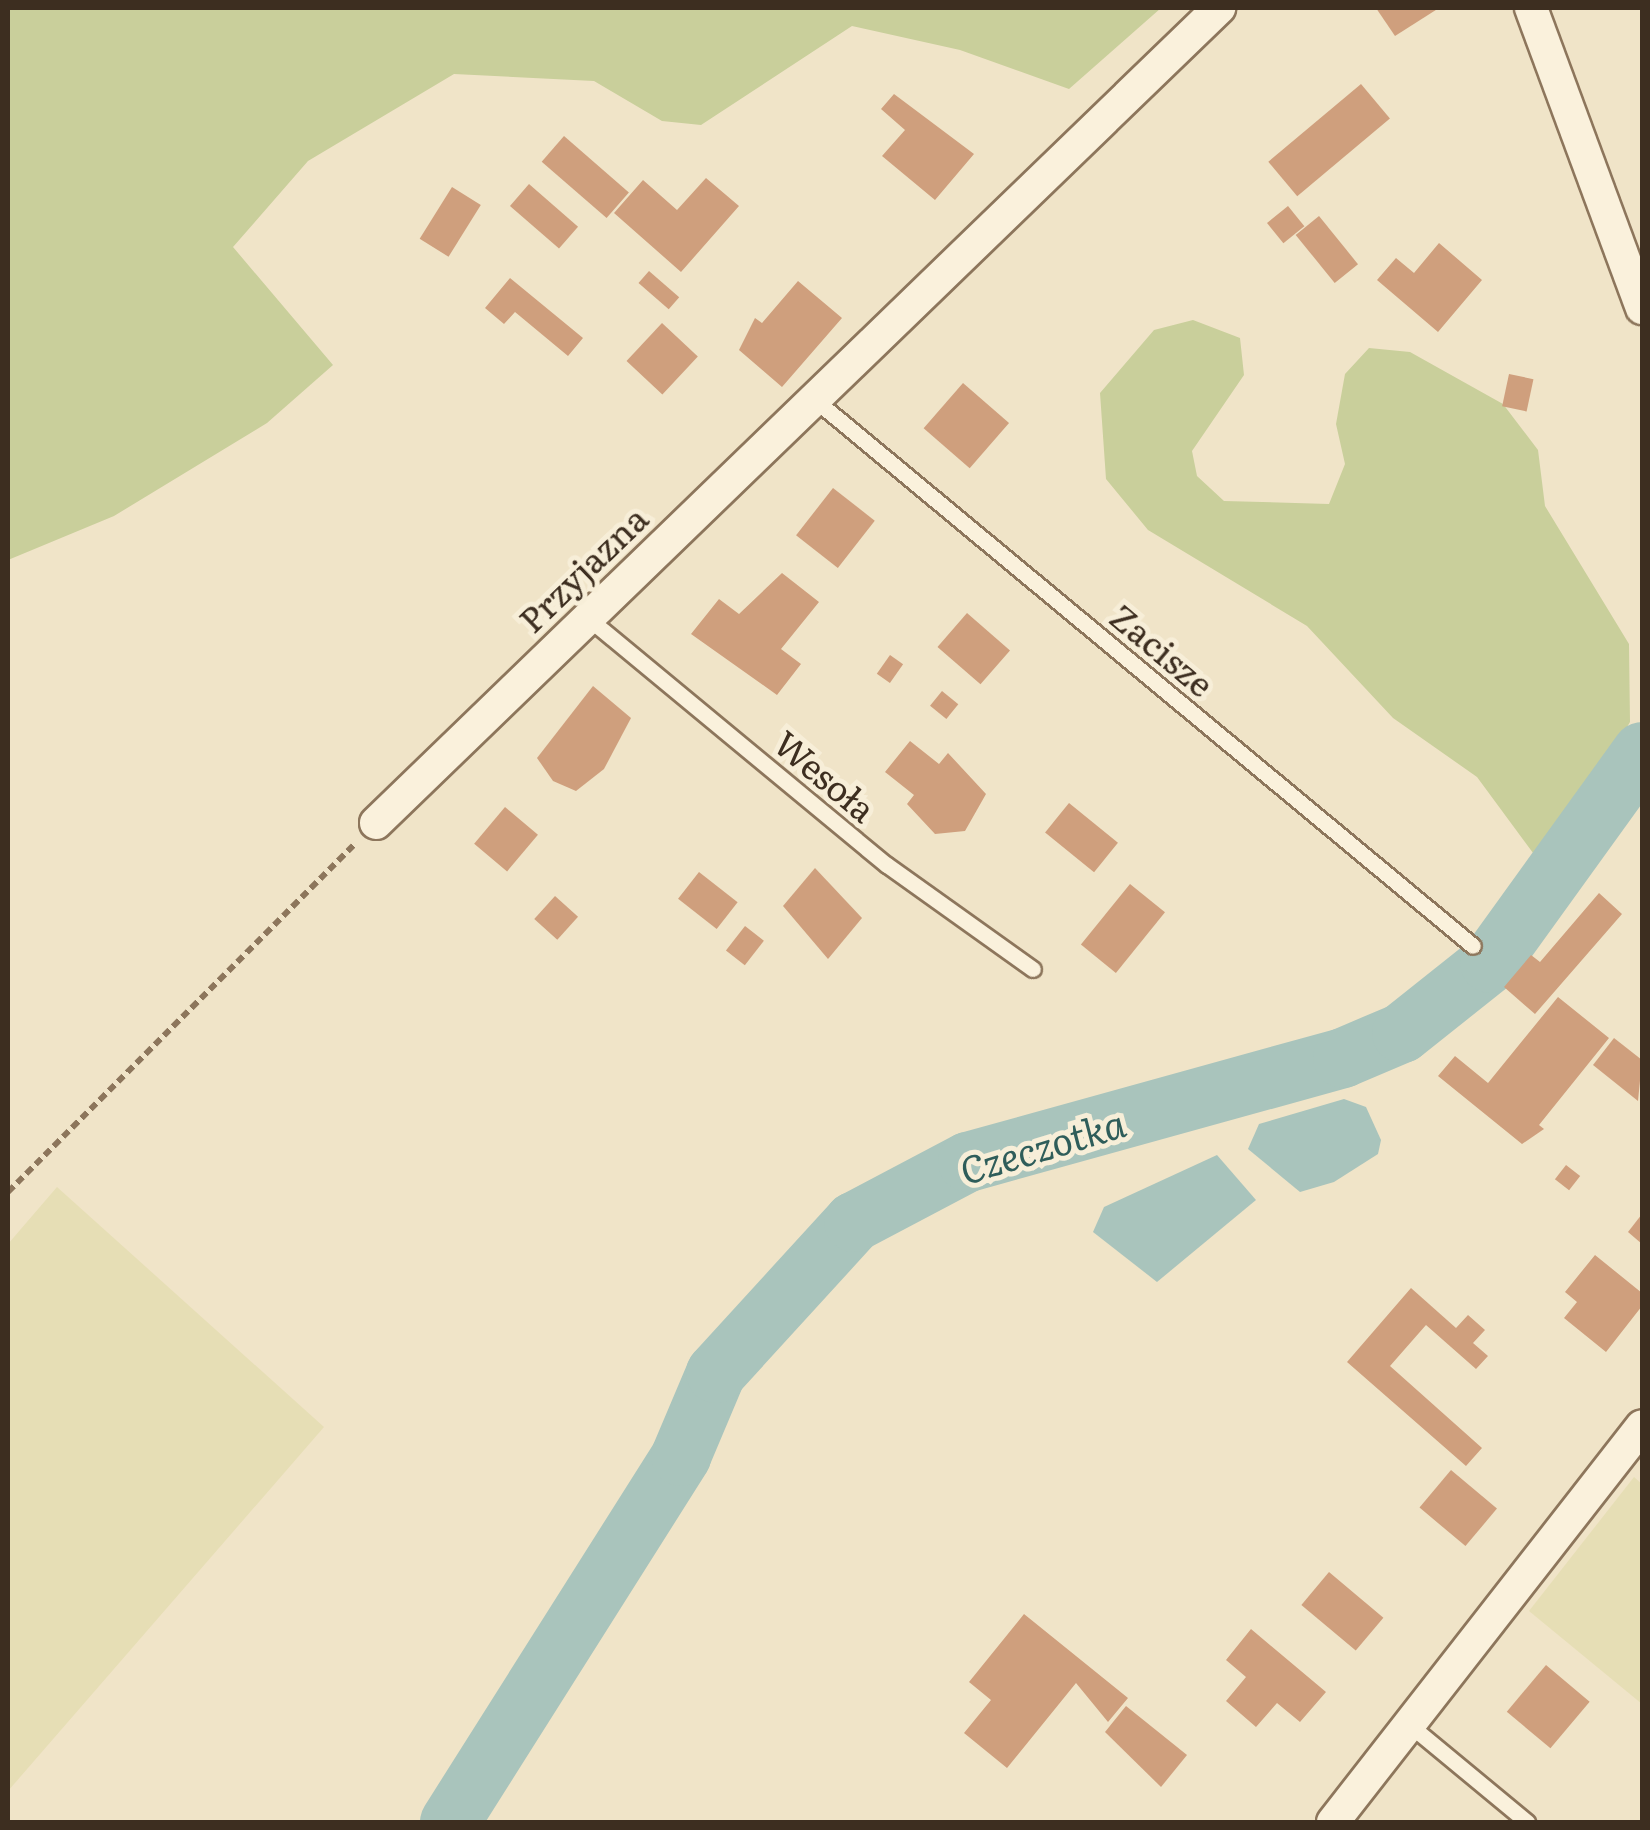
<!DOCTYPE html>
<html>
<head>
<meta charset="utf-8">
<style>
  body { margin:0 }
  #map { position:relative; width:1650px; height:1830px; overflow:hidden; background:#f0e4c8; font-family:Literata,serif }
  div>[style] { position:absolute }
  .farmland>* { inset:0; background:#e6deb5 }
  .green>* { inset:0; background:#c9cf9b }
  .water>* { inset:0; background:#a9c4bc }
  .river>* { height:60px; margin:-30px; padding:0 30px; transform-origin:30px; border-radius:30px; background:#a9c4bc }
  .building>* { inset:0; background:#cf9f7d; transform-origin:0 0 }
  .path>* { height:6px; margin-top:-3px; transform-origin:0; background:repeating-linear-gradient(90deg,#8d765c 0 8px,transparent 0 13px) }
  .roads { filter:drop-shadow(2px 0 #8d765c) drop-shadow(-2px 0 #8d765c) drop-shadow(0 2px #8d765c) drop-shadow(0 -2px #8d765c) }
  .service>* { height:15px; margin:-7.5px; padding:0 7.5px; transform-origin:7.5px; border-radius:7.5px; background:#faf1dc }
  .minor>* { height:32px; margin:-16px; padding:0 16px; transform-origin:16px; border-radius:16px; background:#faf1dc }
  span { translate:-50% -50%; white-space:nowrap; text-align:center; line-height:1.15; -webkit-text-stroke:10px #f7eed8; paint-order:stroke }
  .street-label { font-size:35px; color:#3d2e20 }
  .water-label { font-size:38px; color:#2f5d5a; font-style:italic }
  .frame { position:absolute; inset:0; border:10px solid #3d2e20; pointer-events:none }
</style>
</head>
<body>
<div id="map">
  <div class="farmland">
    <i style="clip-path:polygon(57px 1187px,324px 1427px,8px 1791px,8px 1244px)"></i>
    <i style="clip-path:polygon(1634px 1477px,1642px 1484px,1642px 1704px,1529px 1611px)"></i>
  </div>
  <div class="green">
    <i style="clip-path:polygon(8px 8px,1161px 8px,1069px 89px,960px 50px,852px 26px,701px 125px,662px 121px,594px 81px,454px 74px,308px 161px,233px 247px,333px 365px,267px 423px,114px 516px,8px 560px)"></i>
    <i style="clip-path:polygon(1193px 320px,1240px 338px,1244px 375px,1192px 451px,1197px 476px,1224px 501px,1329px 504px,1345px 464px,1336px 424px,1345px 374px,1369px 348px,1410px 352px,1503px 404px,1538px 450px,1545px 506px,1629px 644px,1630px 722px,1563px 836px,1536px 857px,1477px 777px,1393px 718px,1307px 626px,1148px 530px,1106px 479px,1100px 393px,1154px 330px)"></i>
  </div>
  <div class="water">
    <i style="clip-path:polygon(1344px 1099px,1366px 1107px,1381px 1140px,1378px 1154px,1334px 1182px,1300px 1192px,1248px 1149px,1259px 1124px)"></i>
    <i style="clip-path:polygon(1217px 1155px,1256px 1200px,1157px 1282px,1093px 1232px,1104px 1207px)"></i>
  </div>
  <div class="river">
    <i style="left:450px;top:1822px;width:433px;rotate:-57.7deg"></i>
    <i style="left:681px;top:1456px;width:90px;rotate:-67.1deg"></i>
    <i style="left:716px;top:1373px;width:205px;rotate:-47.6deg"></i>
    <i style="left:854px;top:1222px;width:129px;rotate:-27.8deg"></i>
    <i style="left:968px;top:1162px;width:389px;rotate:-15.5deg"></i>
    <i style="left:1343px;top:1058px;width:64px;rotate:-23deg"></i>
    <i style="left:1402px;top:1033px;width:112px;rotate:-38.5deg"></i>
    <i style="left:1490px;top:963px;width:260px;rotate:-54.2deg"></i>
  </div>
  <div class="building">
    <i style="clip-path:polygon(1376px 8px,1439px 8px,1395px 36px)"></i>
    <i style="left:1361px;top:84px;width:45px;height:121px;rotate:50deg"></i>
    <i style="clip-path:polygon(894px 94px,974px 154px,935px 200px,882px 156px,905px 130px,881px 109px)"></i>
    <i style="left:564px;top:136px;width:86px;height:34px;rotate:41deg"></i>
    <i style="clip-path:polygon(706px 178px,739px 206px,681px 272px,614px 213px,643px 180px,677px 210px)"></i>
    <i style="left:529px;top:184px;width:65px;height:29px;rotate:41deg"></i>
    <i style="left:452px;top:187px;width:34px;height:61px;rotate:32deg"></i>
    <i style="left:1288px;top:206px;width:26px;height:27px;rotate:51deg"></i>
    <i style="left:1319px;top:216px;width:62px;height:30px;rotate:51deg"></i>
    <i style="clip-path:polygon(1439px 243px,1482px 280px,1438px 332px,1377px 280px,1396px 258px,1414px 273px)"></i>
    <i style="left:649px;top:271px;width:40px;height:16px;rotate:41deg"></i>
    <i style="clip-path:polygon(510px 278px,583px 338px,568px 356px,515px 312px,504px 324px,485px 308px)"></i>
    <i style="clip-path:polygon(798px 281px,842px 318px,782px 387px,739px 350px,755px 318px,762px 323px)"></i>
    <i style="left:662px;top:323px;width:49px;height:52px;rotate:43deg"></i>
    <i style="left:1509px;top:374px;width:25px;height:33px;rotate:12deg"></i>
    <i style="left:963px;top:383px;width:61px;height:60px;rotate:41deg"></i>
    <i style="left:833px;top:488px;width:53px;height:60px;rotate:38deg"></i>
    <i style="clip-path:polygon(782px 573px,819px 602px,781px 649px,801px 664px,777px 695px,691px 634px,719px 599px,739px 614px)"></i>
    <i style="left:967px;top:613px;width:57px;height:45px;rotate:41deg"></i>
    <i style="left:890px;top:655px;width:16px;height:23px;rotate:35deg"></i>
    <i style="clip-path:polygon(593px 686px,631px 718px,604px 769px,576px 791px,553px 781px,537px 758px)"></i>
    <i style="left:942px;top:691px;width:21px;height:19px;rotate:39deg"></i>
    <i style="clip-path:polygon(910px 741px,939px 764px,948px 753px,986px 794px,965px 831px,935px 834px,907px 804px,914px 795px,885px 772px)"></i>
    <i style="left:1069px;top:803px;width:63px;height:38px;rotate:39deg"></i>
    <i style="left:505px;top:807px;width:43px;height:48px;rotate:40deg"></i>
    <i style="clip-path:polygon(815px 868px,862px 918px,828px 959px,783px 906px)"></i>
    <i style="left:699px;top:872px;width:49px;height:34px;rotate:38deg"></i>
    <i style="left:1130px;top:884px;width:45px;height:78px;rotate:39deg"></i>
    <i style="clip-path:polygon(1599px 893px,1622px 914px,1535px 1014px,1504px 987px,1531px 955px,1540px 962px)"></i>
    <i style="left:555px;top:896px;width:31px;height:31px;rotate:42deg"></i>
    <i style="left:745px;top:926px;width:24px;height:31px;rotate:38deg"></i>
    <i style="clip-path:polygon(1558px 997px,1609px 1038px,1539px 1125px,1544px 1129px,1522px 1144px,1438px 1076px,1455px 1056px,1488px 1083px)"></i>
    <i style="clip-path:polygon(1614px 1038px,1642px 1060px,1638px 1101px,1593px 1065px)"></i>
    <i style="left:1566px;top:1165px;width:18px;height:18px;rotate:38deg"></i>
    <i style="clip-path:polygon(1642px 1214px,1642px 1244px,1628px 1232px)"></i>
    <i style="clip-path:polygon(1595px 1255px,1642px 1293px,1642px 1306px,1606px 1352px,1564px 1318px,1577px 1302px,1565px 1292px)"></i>
    <i style="clip-path:polygon(1411px 1288px,1456px 1328px,1468px 1315px,1485px 1330px,1473px 1343px,1488px 1356px,1476px 1369px,1426px 1325px,1390px 1366px,1482px 1448px,1466px 1466px,1347px 1362px)"></i>
    <i style="left:1451px;top:1470px;width:60px;height:49px;rotate:40deg"></i>
    <i style="left:1329px;top:1572px;width:71px;height:43px;rotate:40deg"></i>
    <i style="clip-path:polygon(1024px 1614px,1128px 1698px,1108px 1722px,1076px 1683px,1007px 1768px,964px 1733px,991px 1700px,969px 1682px)"></i>
    <i style="clip-path:polygon(1251px 1629px,1326px 1692px,1300px 1722px,1277px 1703px,1256px 1727px,1226px 1701px,1246px 1677px,1226px 1660px)"></i>
    <i style="left:1546px;top:1665px;width:57px;height:61px;rotate:40deg"></i>
    <i style="clip-path:polygon(1126px 1706px,1187px 1755px,1161px 1787px,1105px 1732px)"></i>
  </div>
  <div class="path">
    <i style="left:8px;top:1192px;width:490px;rotate:-45.1deg"></i>
  </div>
  <div class="roads">
    <div class="service">
      <i style="left:814px;top:399px;width:856px;rotate:39.69deg"></i>
      <i style="left:588px;top:618px;width:388px;rotate:39.6deg"></i>
      <i style="left:887px;top:865px;width:179px;rotate:35.5deg"></i>
      <i style="left:1411px;top:1726px;width:151px;rotate:39.6deg"></i>
    </div>
    <div class="minor">
      <i style="left:1531px;top:8px;width:320px;rotate:69.7deg"></i>
      <i style="left:376px;top:823px;width:1173px;rotate:-44.03deg"></i>
      <i style="left:1333px;top:1822px;width:502px;rotate:-52.03deg"></i>
    </div>
  </div>
  <div class="street-label">
    <span style="left:582px;top:568px;rotate:-44deg">Przyjazna</span>
    <span style="left:1163px;top:649px;rotate:40deg">Zacisze</span>
    <span style="left:826px;top:775px;rotate:40deg">Wesoła</span>
  </div>
  <div class="water-label">
    <span style="left:1042px;top:1145px;rotate:-17deg">Czeczotka</span>
  </div>
  <div class="frame"></div>
</div>
</body>
</html>
